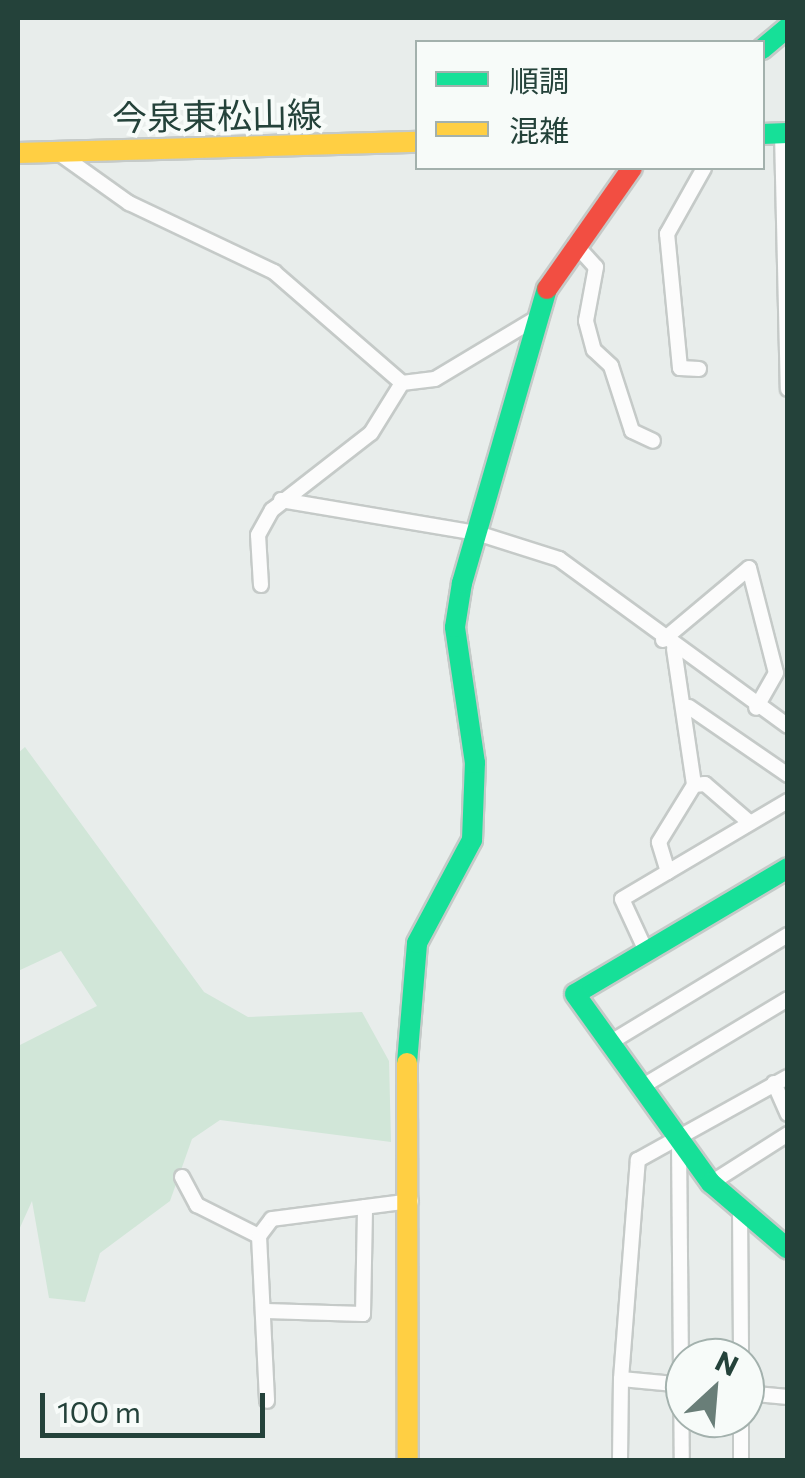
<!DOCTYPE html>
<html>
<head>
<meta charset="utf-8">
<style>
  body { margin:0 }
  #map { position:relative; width:805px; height:1478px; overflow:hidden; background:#e8edeb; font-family:Commissioner,"Noto Sans JP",sans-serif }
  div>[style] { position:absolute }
  .green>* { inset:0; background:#d1e6d8 }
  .roads { filter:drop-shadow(2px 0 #c5cac8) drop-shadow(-2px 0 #c5cac8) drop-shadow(0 2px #c5cac8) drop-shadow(0 -2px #c5cac8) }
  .street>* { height:14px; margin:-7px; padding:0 7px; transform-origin:7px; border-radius:7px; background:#fcfcfc }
  .fast>* { height:20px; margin:-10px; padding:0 10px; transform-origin:10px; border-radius:10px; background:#16e098 }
  .slow>* { height:20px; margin:-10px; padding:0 10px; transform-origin:10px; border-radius:10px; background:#ffcf43 }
  .jam>* { height:20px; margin:-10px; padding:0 10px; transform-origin:10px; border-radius:10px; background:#f24e42 }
  span { translate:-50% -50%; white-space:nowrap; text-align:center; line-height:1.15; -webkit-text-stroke:8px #f7fbf9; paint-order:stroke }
  .street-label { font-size:35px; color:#24423a }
  .frame { position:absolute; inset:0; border:20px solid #24423a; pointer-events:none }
  .legend { position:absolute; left:415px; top:40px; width:350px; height:130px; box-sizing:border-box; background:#f7fbf9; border:2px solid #a3b1ad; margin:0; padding:12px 18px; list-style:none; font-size:30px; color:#24423a }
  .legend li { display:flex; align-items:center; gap:20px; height:50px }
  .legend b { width:50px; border:2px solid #a3b1ad }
  .north { position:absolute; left:665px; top:1338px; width:100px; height:100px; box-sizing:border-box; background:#f7fbf9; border:2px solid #a3b1ad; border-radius:50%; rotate:26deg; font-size:28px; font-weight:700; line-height:40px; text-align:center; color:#24423a }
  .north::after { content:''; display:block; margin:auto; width:35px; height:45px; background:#697e78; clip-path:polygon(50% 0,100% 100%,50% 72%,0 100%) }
  .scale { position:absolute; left:40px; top:1393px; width:225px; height:45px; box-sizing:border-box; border:5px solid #24423a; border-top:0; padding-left:12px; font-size:30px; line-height:35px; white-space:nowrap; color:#24423a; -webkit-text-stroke:8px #f7fbf9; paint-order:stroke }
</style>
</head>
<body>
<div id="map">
  <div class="green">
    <i style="clip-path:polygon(25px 747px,204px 992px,248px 1017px,362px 1012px,389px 1061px,391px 1142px,220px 1120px,192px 1139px,170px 1201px,100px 1253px,85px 1302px,49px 1298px,32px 1201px,18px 1232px,18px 1046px,97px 1006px,61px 951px,18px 971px,18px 753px)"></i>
  </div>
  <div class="roads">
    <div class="street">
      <i style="left:782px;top:133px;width:256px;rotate:88.7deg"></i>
      <i style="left:56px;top:151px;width:90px;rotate:35.5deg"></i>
      <i style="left:129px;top:203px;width:161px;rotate:25.4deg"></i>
      <i style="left:274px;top:272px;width:169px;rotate:40.9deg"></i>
      <i style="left:402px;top:383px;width:33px;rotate:-7deg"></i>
      <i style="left:435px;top:379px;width:117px;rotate:-31deg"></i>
      <i style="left:575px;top:244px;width:31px;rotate:48deg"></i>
      <i style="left:596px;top:267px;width:55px;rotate:100.5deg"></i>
      <i style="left:586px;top:321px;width:30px;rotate:75deg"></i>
      <i style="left:594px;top:350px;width:23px;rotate:43deg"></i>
      <i style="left:611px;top:366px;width:68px;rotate:72.1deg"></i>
      <i style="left:632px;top:431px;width:23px;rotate:25deg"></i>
      <i style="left:699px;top:369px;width:19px;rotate:-177deg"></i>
      <i style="left:680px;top:368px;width:135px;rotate:-95.5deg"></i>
      <i style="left:667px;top:234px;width:76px;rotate:-60.7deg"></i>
      <i style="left:281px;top:500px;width:199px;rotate:9.6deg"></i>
      <i style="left:477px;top:533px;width:86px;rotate:17.6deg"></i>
      <i style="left:559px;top:559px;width:283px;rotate:36.1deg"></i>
      <i style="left:261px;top:585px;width:50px;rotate:-93.4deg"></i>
      <i style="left:258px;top:535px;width:29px;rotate:-61deg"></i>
      <i style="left:272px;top:510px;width:125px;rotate:-37.9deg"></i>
      <i style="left:371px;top:433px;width:59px;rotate:-58.2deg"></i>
      <i style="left:663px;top:640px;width:112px;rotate:-39.9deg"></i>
      <i style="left:749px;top:568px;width:108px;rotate:75.6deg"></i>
      <i style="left:776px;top:673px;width:40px;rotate:119.7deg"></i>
      <i style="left:674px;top:649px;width:137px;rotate:81.6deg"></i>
      <i style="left:694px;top:785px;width:11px;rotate:-5deg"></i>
      <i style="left:705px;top:784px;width:58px;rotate:40.8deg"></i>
      <i style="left:689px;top:707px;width:120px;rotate:34.5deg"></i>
      <i style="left:668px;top:872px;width:31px;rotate:-107deg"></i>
      <i style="left:659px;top:842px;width:67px;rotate:-58.4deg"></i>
      <i style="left:646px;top:951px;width:57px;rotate:-114.8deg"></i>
      <i style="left:622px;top:899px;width:193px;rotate:-30.6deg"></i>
      <i style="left:611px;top:1042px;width:207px;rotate:-31.2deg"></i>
      <i style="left:774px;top:1083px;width:34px;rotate:66deg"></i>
      <i style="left:643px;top:1086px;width:169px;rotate:-31deg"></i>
      <i style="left:679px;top:1141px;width:319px;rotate:89.5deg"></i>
      <i style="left:182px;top:1177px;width:32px;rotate:62deg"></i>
      <i style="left:197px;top:1205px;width:69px;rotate:26.6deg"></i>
      <i style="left:259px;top:1236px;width:165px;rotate:87.2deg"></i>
      <i style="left:711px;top:1183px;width:91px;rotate:-32.5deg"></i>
      <i style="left:740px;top:1207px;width:151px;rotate:89.6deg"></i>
      <i style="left:259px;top:1236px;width:21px;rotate:-53deg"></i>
      <i style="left:272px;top:1219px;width:140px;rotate:-7.4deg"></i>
      <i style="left:266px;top:1311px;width:97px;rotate:1.8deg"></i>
      <i style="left:363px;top:1314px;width:107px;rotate:-88.9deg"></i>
      <i style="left:685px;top:1385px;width:64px;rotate:-174.6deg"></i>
      <i style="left:621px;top:1379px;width:220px;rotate:-85.6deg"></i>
      <i style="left:638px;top:1160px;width:171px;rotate:-29deg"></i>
      <i style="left:745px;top:1393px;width:43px;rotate:5.3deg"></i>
      <i style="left:741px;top:1418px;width:42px;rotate:90deg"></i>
      <i style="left:620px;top:1460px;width:81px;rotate:-89.3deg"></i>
    </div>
    <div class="fast">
      <i style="left:762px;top:49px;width:34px;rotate:-40deg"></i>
      <i style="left:762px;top:134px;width:26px;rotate:-2deg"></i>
      <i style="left:788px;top:868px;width:247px;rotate:149.4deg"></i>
      <i style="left:575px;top:994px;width:233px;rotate:54.3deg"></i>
      <i style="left:711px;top:1183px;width:101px;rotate:40.6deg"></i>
      <i style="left:407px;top:1063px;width:120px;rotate:-85.2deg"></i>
      <i style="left:417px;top:943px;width:117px;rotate:-61.9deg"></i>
      <i style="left:472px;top:840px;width:77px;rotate:-87.8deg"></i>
      <i style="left:475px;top:763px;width:137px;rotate:-98.4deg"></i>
      <i style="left:455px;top:627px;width:45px;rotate:-81deg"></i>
      <i style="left:462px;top:583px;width:306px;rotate:-73.9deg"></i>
    </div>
    <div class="slow">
      <i style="left:18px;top:153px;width:400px;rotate:-1.6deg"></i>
      <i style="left:407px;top:1063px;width:397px;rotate:89.9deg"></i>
    </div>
    <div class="jam">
      <i style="left:547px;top:289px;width:148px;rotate:-54.9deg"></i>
    </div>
  </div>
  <div class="street-label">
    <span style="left:217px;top:115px;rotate:-1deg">今泉東松山線</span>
  </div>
  <div class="frame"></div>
  <ul class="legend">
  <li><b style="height:12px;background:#16e098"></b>順調</li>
  <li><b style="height:12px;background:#ffcf43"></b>混雑</li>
  </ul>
  <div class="north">N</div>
  <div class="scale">100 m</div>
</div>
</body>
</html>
